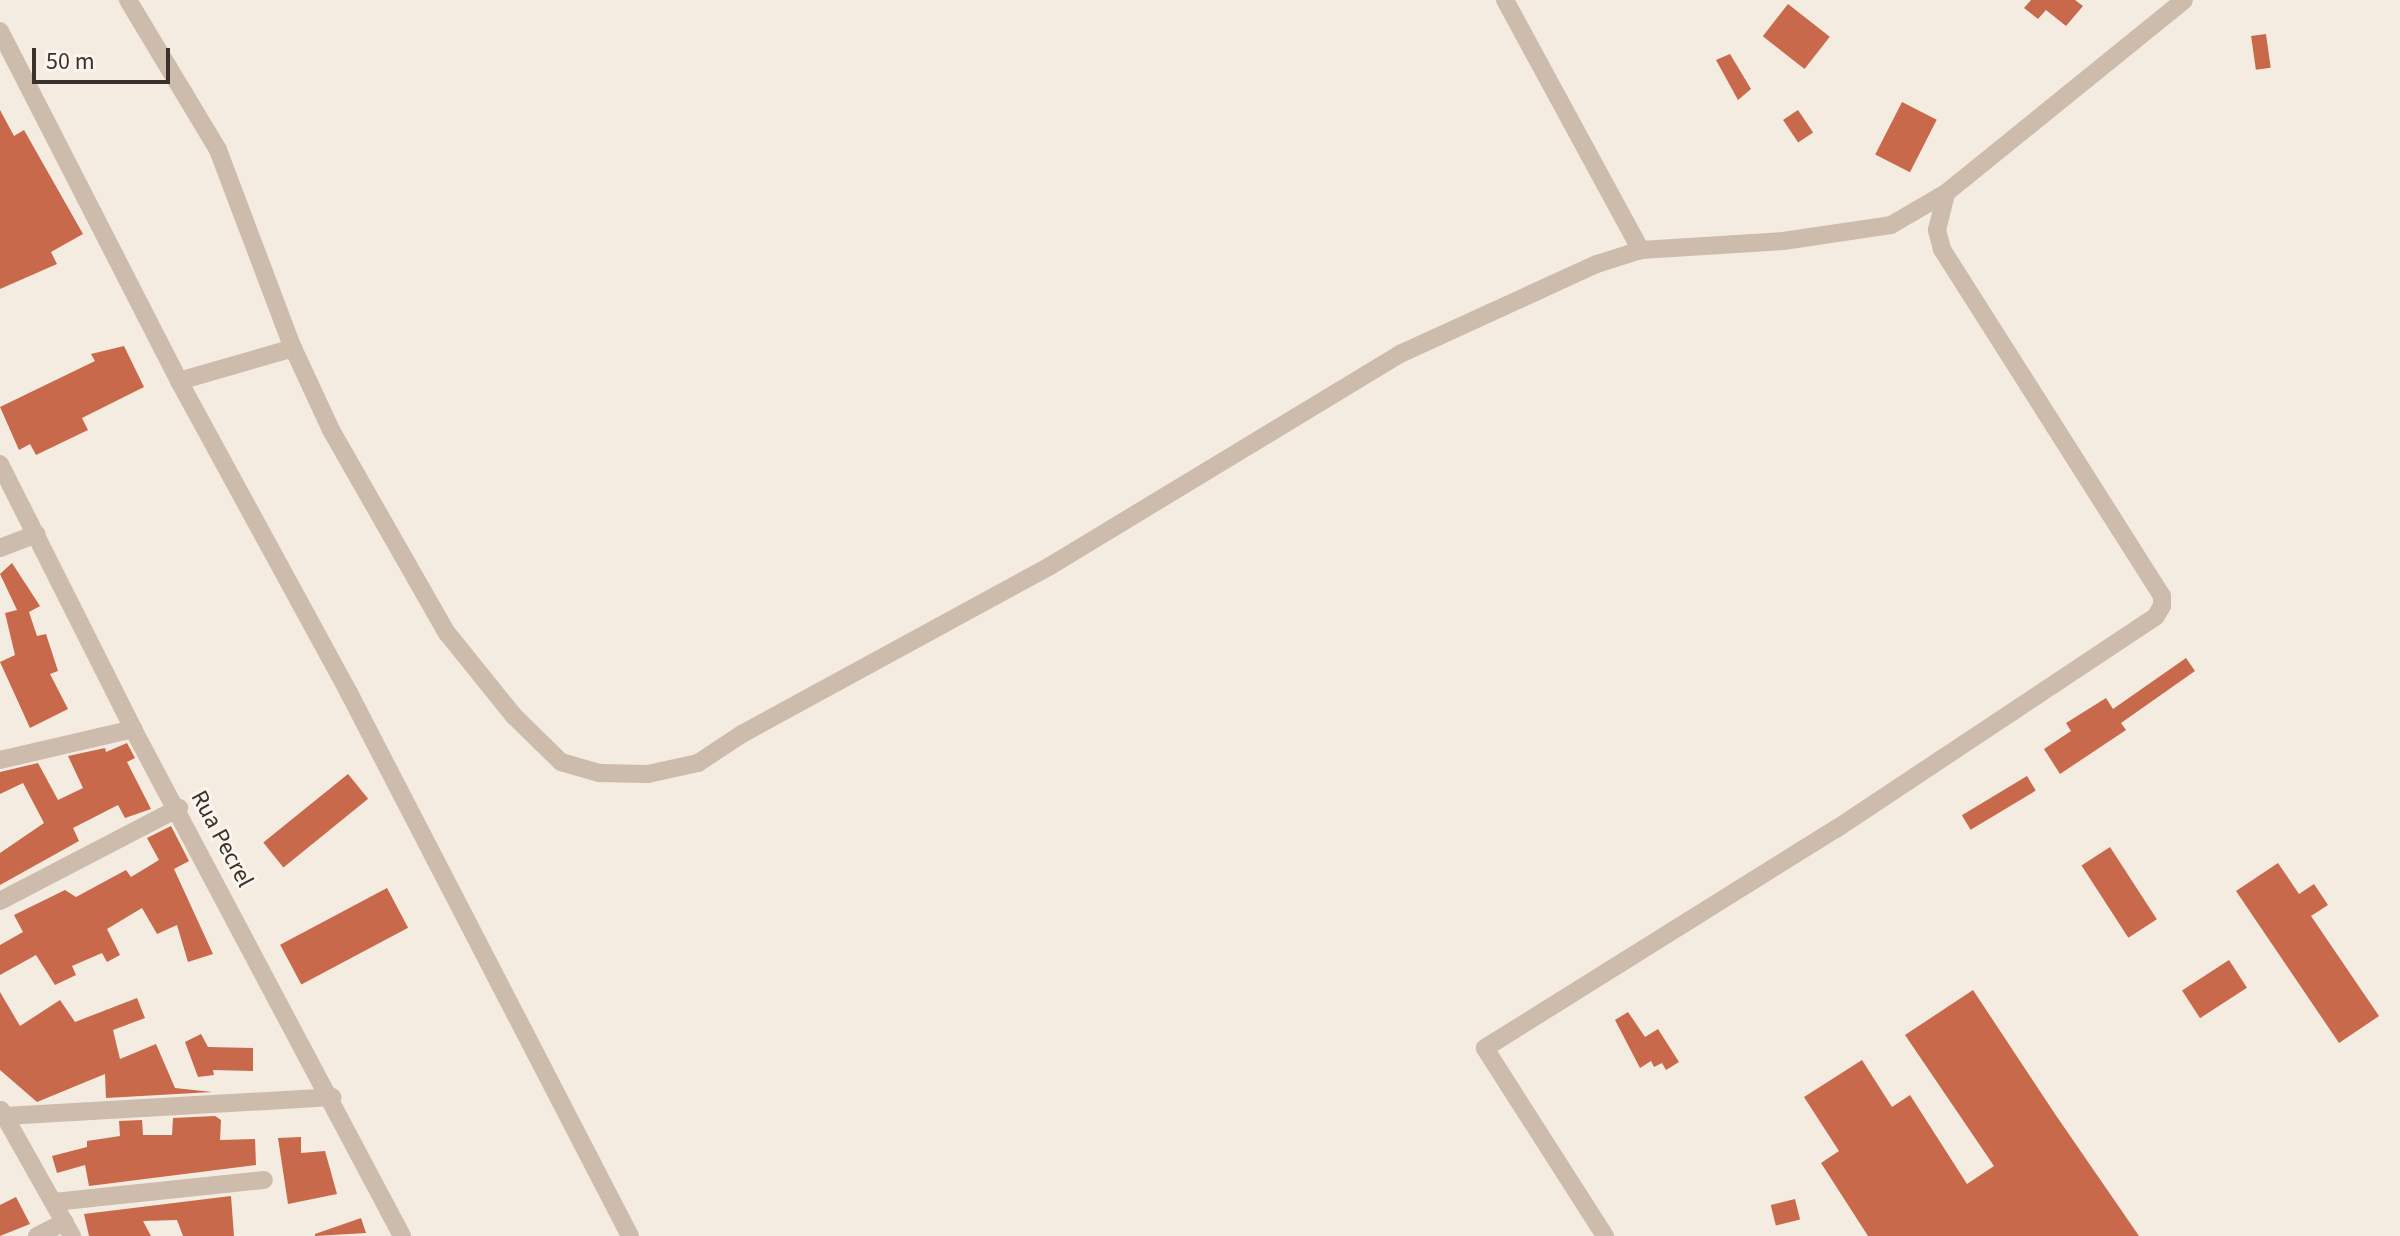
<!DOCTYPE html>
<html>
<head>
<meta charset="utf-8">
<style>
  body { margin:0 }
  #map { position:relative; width:2400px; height:1236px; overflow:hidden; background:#f4ebe1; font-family:"Source Sans 3",sans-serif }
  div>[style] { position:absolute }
  .building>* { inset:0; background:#c8694b; transform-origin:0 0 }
  .minor>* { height:18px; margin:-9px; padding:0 9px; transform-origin:9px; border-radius:9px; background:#cdbbac }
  span { translate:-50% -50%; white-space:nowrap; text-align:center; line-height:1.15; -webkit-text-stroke:6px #fbf5ee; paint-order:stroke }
  .street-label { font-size:24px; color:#3b302b }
  .scale { position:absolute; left:32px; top:48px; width:138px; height:36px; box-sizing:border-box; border:4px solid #3b302b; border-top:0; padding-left:10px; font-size:24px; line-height:28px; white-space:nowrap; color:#3b302b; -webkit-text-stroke:6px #fbf5ee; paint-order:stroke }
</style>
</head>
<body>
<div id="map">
  <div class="building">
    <i style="clip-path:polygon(2031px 0,2075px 0,2083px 6px,2066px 26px,2046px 10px,2038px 19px,2024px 8px)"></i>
    <i style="left:1788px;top:4px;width:53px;height:41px;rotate:38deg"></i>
    <i style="left:2266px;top:34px;width:34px;height:15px;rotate:82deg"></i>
    <i style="clip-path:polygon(1730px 54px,1751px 89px,1738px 100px,1716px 60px)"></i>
    <i style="left:1902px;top:102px;width:39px;height:59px;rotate:27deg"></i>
    <i style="clip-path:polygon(0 110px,14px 136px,24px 130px,83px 234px,51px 252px,57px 264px,0 289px)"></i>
    <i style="left:1798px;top:110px;width:27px;height:18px;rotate:56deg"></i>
    <i style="clip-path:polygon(124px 346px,144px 387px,82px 418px,88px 430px,36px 455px,30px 444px,19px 450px,0 407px,95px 361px,91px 354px)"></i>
    <i style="clip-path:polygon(12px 563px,40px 606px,29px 612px,37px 636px,46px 634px,58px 671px,50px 674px,68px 709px,30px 728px,0 662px,15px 655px,5px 613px,17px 610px,0 574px)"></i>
    <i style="clip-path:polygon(2186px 658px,2195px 671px,2121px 723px,2126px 730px,2060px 774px,2044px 749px,2071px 731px,2066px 723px,2106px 698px,2113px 709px)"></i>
    <i style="clip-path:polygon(127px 743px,135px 758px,127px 762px,151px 809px,125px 818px,118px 805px,73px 828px,79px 841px,0 885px,0 853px,44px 823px,23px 783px,0 794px,0 772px,38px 763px,58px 800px,83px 788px,68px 756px,105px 748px,106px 752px)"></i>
    <i style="left:348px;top:774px;width:32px;height:109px;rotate:51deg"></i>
    <i style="left:2027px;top:776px;width:17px;height:76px;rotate:59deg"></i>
    <i style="clip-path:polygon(171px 826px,189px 861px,174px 869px,213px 954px,188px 962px,177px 925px,157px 934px,142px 908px,107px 929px,120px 955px,107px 962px,102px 953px,72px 966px,76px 975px,55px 985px,36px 955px,0 975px,0 945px,23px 932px,14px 915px,65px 890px,76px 897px,126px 870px,131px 877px,159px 860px,147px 838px)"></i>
    <i style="left:2110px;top:847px;width:86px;height:34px;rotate:57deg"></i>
    <i style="clip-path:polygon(2278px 863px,2299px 894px,2314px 884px,2328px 905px,2311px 916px,2379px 1016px,2339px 1043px,2236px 891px)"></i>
    <i style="left:387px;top:888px;width:45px;height:121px;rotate:62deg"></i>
    <i style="left:2229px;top:960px;width:33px;height:56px;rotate:57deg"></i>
    <i style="clip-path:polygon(1973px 990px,2055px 1114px,2139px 1236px,1868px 1236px,1821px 1163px,1839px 1151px,1804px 1097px,1862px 1060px,1892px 1107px,1910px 1095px,1967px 1184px,1994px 1166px,1905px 1035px)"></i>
    <i style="clip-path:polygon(0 992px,20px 1026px,60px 1000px,75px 1022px,137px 998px,145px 1018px,113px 1030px,120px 1059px,156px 1044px,175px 1088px,212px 1092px,106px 1098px,105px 1074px,37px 1102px,0 1070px)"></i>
    <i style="clip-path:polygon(1628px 1012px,1645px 1037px,1658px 1029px,1679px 1062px,1666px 1070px,1662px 1063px,1654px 1067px,1651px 1061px,1640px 1068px,1615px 1020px)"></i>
    <i style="clip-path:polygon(201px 1034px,208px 1047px,253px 1048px,253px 1071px,213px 1070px,214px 1075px,198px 1077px,185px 1042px)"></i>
    <i style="clip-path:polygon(215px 1116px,221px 1120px,220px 1140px,255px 1139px,256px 1165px,89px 1186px,85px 1165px,57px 1173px,52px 1156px,87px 1147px,87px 1141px,120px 1136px,119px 1121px,142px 1120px,143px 1135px,172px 1135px,173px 1118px)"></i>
    <i style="clip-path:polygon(301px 1137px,301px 1153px,325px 1151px,337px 1194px,288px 1204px,278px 1138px)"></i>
    <i style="clip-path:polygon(231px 1196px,234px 1236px,183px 1236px,177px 1220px,143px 1221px,151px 1236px,89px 1236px,84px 1214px)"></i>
    <i style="clip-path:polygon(16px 1197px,30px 1224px,0 1236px,0 1205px)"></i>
    <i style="left:1795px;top:1199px;width:21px;height:25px;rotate:76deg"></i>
    <i style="clip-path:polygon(361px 1218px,366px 1233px,315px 1236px,315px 1234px)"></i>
  </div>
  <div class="minor">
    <i style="left:128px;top:0;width:175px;rotate:59deg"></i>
    <i style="left:218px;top:150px;width:212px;rotate:69.3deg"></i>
    <i style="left:293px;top:348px;width:90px;rotate:65.1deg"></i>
    <i style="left:331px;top:430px;width:234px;rotate:60.3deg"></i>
    <i style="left:447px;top:633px;width:107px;rotate:51.1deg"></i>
    <i style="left:514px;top:716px;width:66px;rotate:44.4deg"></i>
    <i style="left:561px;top:762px;width:40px;rotate:16deg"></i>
    <i style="left:599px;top:773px;width:49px;rotate:1.2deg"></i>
    <i style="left:648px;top:774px;width:51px;rotate:-12.4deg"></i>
    <i style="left:698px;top:763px;width:53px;rotate:-33.4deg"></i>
    <i style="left:742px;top:734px;width:351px;rotate:-28.6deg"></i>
    <i style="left:1050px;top:566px;width:409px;rotate:-31.2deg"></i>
    <i style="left:1400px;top:354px;width:217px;rotate:-24.6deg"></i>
    <i style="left:1597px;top:264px;width:46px;rotate:-17.7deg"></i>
    <i style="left:1641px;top:250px;width:142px;rotate:-3.6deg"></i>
    <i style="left:1783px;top:241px;width:109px;rotate:-8.4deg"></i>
    <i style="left:1891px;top:225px;width:64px;rotate:-30.2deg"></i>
    <i style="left:1946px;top:193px;width:306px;rotate:-39deg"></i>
    <i style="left:1505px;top:0;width:285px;rotate:61.5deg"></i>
    <i style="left:0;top:31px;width:393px;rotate:62.9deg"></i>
    <i style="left:179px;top:381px;width:355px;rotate:61.4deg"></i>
    <i style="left:349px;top:693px;width:611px;rotate:62.64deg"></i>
    <i style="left:179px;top:381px;width:119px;rotate:-16.1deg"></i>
    <i style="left:0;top:464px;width:297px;rotate:63.3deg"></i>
    <i style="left:133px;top:729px;width:574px;rotate:62.05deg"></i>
    <i style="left:0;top:548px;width:39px;rotate:-21deg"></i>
    <i style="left:0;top:760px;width:137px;rotate:-13.1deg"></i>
    <i style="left:0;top:901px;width:202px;rotate:-27.5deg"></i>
    <i style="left:1px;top:1110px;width:145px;rotate:60.6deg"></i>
    <i style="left:5px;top:1116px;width:328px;rotate:-3.3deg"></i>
    <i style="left:54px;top:1202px;width:211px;rotate:-6deg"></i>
    <i style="left:37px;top:1236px;width:31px;rotate:-27deg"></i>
    <i style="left:1605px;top:1236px;width:223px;rotate:-122.6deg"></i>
    <i style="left:1485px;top:1048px;width:414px;rotate:-32deg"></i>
    <i style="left:1836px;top:829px;width:384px;rotate:-33.6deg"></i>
    <i style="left:2156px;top:616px;width:12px;rotate:-59deg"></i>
    <i style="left:2162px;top:606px;width:10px;rotate:-90deg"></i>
    <i style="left:2162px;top:596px;width:411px;rotate:-122.4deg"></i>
    <i style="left:1942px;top:249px;width:20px;rotate:-105deg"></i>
    <i style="left:1937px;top:230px;width:38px;rotate:-76deg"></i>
  </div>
  <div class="street-label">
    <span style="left:222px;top:839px;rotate:62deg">Rua Pecrel</span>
  </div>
  <div class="scale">50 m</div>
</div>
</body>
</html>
